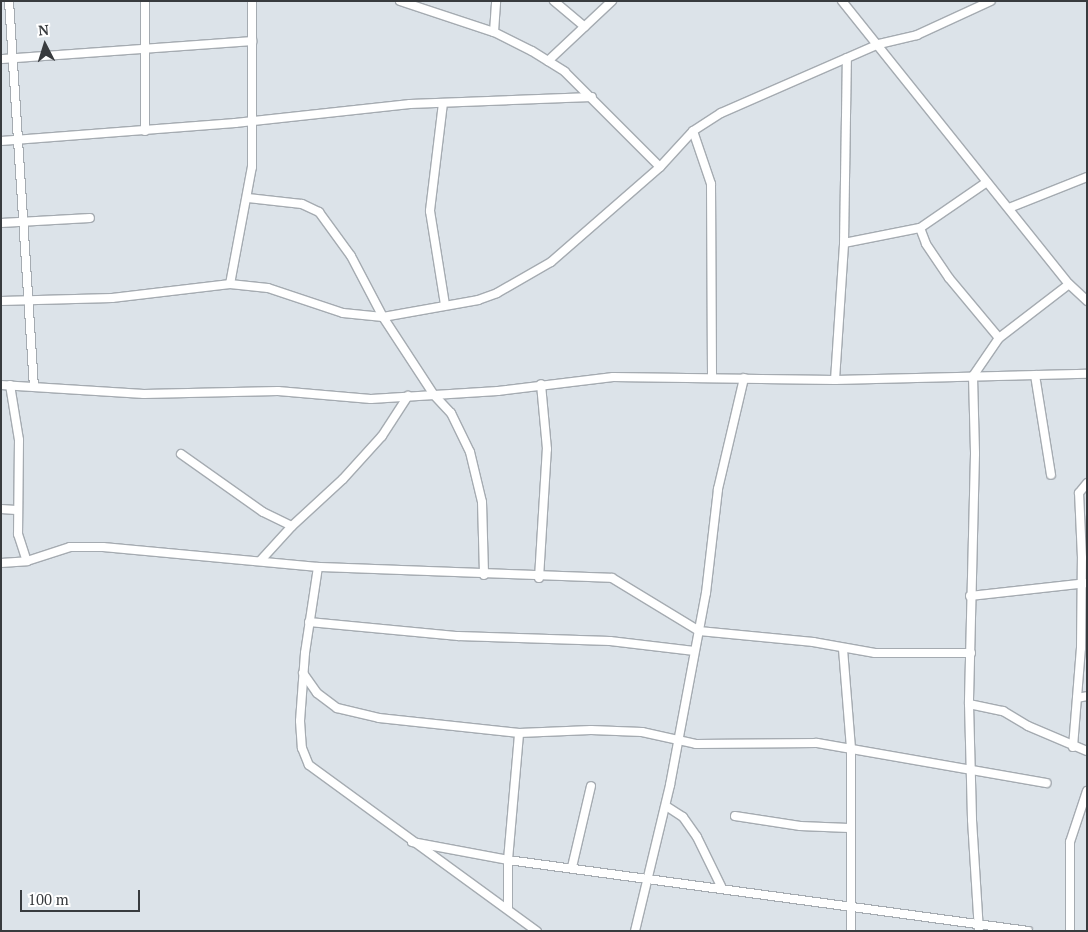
<!DOCTYPE html>
<html>
<head>
<meta charset="utf-8">
<style>
  body { margin:0 }
  #map { position:relative; width:1088px; height:932px; overflow:hidden; background:#dce3e9; font-family:"PT Serif",serif }
  div>[style] { position:absolute }
  .roads { filter:drop-shadow(1px 0 #a5abb1) drop-shadow(-1px 0 #a5abb1) drop-shadow(0 1px #a5abb1) drop-shadow(0 -1px #a5abb1) }
  .street>* { height:8px; margin:-4px; padding:0 4px; transform-origin:4px; border-radius:4px; background:#fff }
  span { translate:-50% -50%; white-space:nowrap; text-align:center; line-height:1.15; -webkit-text-stroke:4px #fff; paint-order:stroke }
  .frame { position:absolute; inset:0; border:2px solid #383b3e; pointer-events:none }
  .north { position:absolute; left:20px; top:20px; width:50px; height:50px; -webkit-text-stroke:4px #fff; paint-order:stroke; rotate:355deg; font-size:14px; font-weight:700; line-height:20px; text-align:center; color:#383b3e }
  .north::after { content:''; display:block; margin:auto; width:18px; height:22px; background:#383b3e; clip-path:polygon(50% 0,100% 100%,50% 72%,0 100%) }
  .scale { position:absolute; left:20px; top:890px; width:120px; height:22px; box-sizing:border-box; border:2px solid #383b3e; border-top:0; padding-left:6px; font-size:15px; line-height:18px; white-space:nowrap; color:#383b3e; -webkit-text-stroke:4px #fff; paint-order:stroke }
</style>
</head>
<body>
<div id="map">
  <div class="roads">
    <div class="street">
      <i style="left:9px;top:1px;width:385px;rotate:86.3deg"></i>
      <i style="left:400px;top:1px;width:99px;rotate:18.3deg"></i>
      <i style="left:494px;top:32px;width:42px;rotate:26.6deg"></i>
      <i style="left:532px;top:51px;width:39px;rotate:32deg"></i>
      <i style="left:565px;top:72px;width:134px;rotate:45deg"></i>
      <i style="left:554px;top:1px;width:40px;rotate:40deg"></i>
      <i style="left:842px;top:1px;width:363px;rotate:51.3deg"></i>
      <i style="left:1069px;top:284px;width:25px;rotate:43deg"></i>
      <i style="left:494px;top:32px;width:31px;rotate:-86deg"></i>
      <i style="left:1px;top:59px;width:252px;rotate:-4.1deg"></i>
      <i style="left:548px;top:61px;width:88px;rotate:-43.2deg"></i>
      <i style="left:443px;top:103px;width:109px;rotate:96.9deg"></i>
      <i style="left:430px;top:211px;width:95px;rotate:80.9deg"></i>
      <i style="left:145px;top:131px;width:130px;rotate:-90deg"></i>
      <i style="left:693px;top:131px;width:56px;rotate:71.2deg"></i>
      <i style="left:711px;top:184px;width:194px;rotate:89.7deg"></i>
      <i style="left:1px;top:141px;width:235px;rotate:-4.4deg"></i>
      <i style="left:235px;top:123px;width:176px;rotate:-6.2deg"></i>
      <i style="left:410px;top:104px;width:182px;rotate:-2.2deg"></i>
      <i style="left:248px;top:198px;width:54px;rotate:6.3deg"></i>
      <i style="left:302px;top:204px;width:19px;rotate:25deg"></i>
      <i style="left:319px;top:212px;width:54px;rotate:54deg"></i>
      <i style="left:351px;top:256px;width:69px;rotate:62.3deg"></i>
      <i style="left:383px;top:317px;width:93px;rotate:56.8deg"></i>
      <i style="left:434px;top:395px;width:25px;rotate:47deg"></i>
      <i style="left:451px;top:413px;width:43px;rotate:64deg"></i>
      <i style="left:470px;top:452px;width:51px;rotate:76.5deg"></i>
      <i style="left:482px;top:502px;width:73px;rotate:88.4deg"></i>
      <i style="left:1009px;top:208px;width:84px;rotate:-21.7deg"></i>
      <i style="left:1px;top:223px;width:89px;rotate:-3.2deg"></i>
      <i style="left:920px;top:228px;width:17px;rotate:69deg"></i>
      <i style="left:926px;top:244px;width:41px;rotate:55.9deg"></i>
      <i style="left:949px;top:278px;width:78px;rotate:50.2deg"></i>
      <i style="left:999px;top:338px;width:46px;rotate:124.4deg"></i>
      <i style="left:973px;top:376px;width:78px;rotate:88.5deg"></i>
      <i style="left:975px;top:454px;width:250px;rotate:91.4deg"></i>
      <i style="left:969px;top:704px;width:116px;rotate:88.5deg"></i>
      <i style="left:972px;top:820px;width:111px;rotate:86.4deg"></i>
      <i style="left:844px;top:243px;width:77px;rotate:-11.2deg"></i>
      <i style="left:920px;top:228px;width:81px;rotate:-34.5deg"></i>
      <i style="left:230px;top:284px;width:119px;rotate:-79.4deg"></i>
      <i style="left:252px;top:167px;width:166px;rotate:-90deg"></i>
      <i style="left:1px;top:301px;width:111px;rotate:-1.5deg"></i>
      <i style="left:112px;top:298px;width:119px;rotate:-6.8deg"></i>
      <i style="left:230px;top:284px;width:38px;rotate:6deg"></i>
      <i style="left:268px;top:288px;width:79px;rotate:18.4deg"></i>
      <i style="left:343px;top:313px;width:40px;rotate:5.7deg"></i>
      <i style="left:383px;top:317px;width:97px;rotate:-10.1deg"></i>
      <i style="left:478px;top:300px;width:20px;rotate:-20deg"></i>
      <i style="left:497px;top:293px;width:62px;rotate:-29.9deg"></i>
      <i style="left:551px;top:262px;width:145px;rotate:-41.1deg"></i>
      <i style="left:660px;top:167px;width:49px;rotate:-47.5deg"></i>
      <i style="left:693px;top:131px;width:33px;rotate:-33deg"></i>
      <i style="left:721px;top:113px;width:172px;rotate:-23.6deg"></i>
      <i style="left:879px;top:44px;width:39px;rotate:-13deg"></i>
      <i style="left:917px;top:35px;width:81px;rotate:-24.7deg"></i>
      <i style="left:999px;top:338px;width:88px;rotate:-37.6deg"></i>
      <i style="left:1035px;top:375px;width:101px;rotate:80.9deg"></i>
      <i style="left:835px;top:380px;width:137px;rotate:-86.2deg"></i>
      <i style="left:844px;top:243px;width:185px;rotate:-89.1deg"></i>
      <i style="left:1px;top:385px;width:143px;rotate:3.6deg"></i>
      <i style="left:144px;top:394px;width:134px;rotate:-1.3deg"></i>
      <i style="left:278px;top:391px;width:93px;rotate:4.9deg"></i>
      <i style="left:371px;top:399px;width:127px;rotate:-3.6deg"></i>
      <i style="left:498px;top:391px;width:116px;rotate:-6.9deg"></i>
      <i style="left:613px;top:377px;width:222px;rotate:0.8deg"></i>
      <i style="left:835px;top:380px;width:252px;rotate:-1.4deg"></i>
      <i style="left:10px;top:385px;width:56px;rotate:80.7deg"></i>
      <i style="left:19px;top:440px;width:94px;rotate:90.6deg"></i>
      <i style="left:18px;top:534px;width:28px;rotate:72deg"></i>
      <i style="left:181px;top:454px;width:100px;rotate:35.3deg"></i>
      <i style="left:263px;top:512px;width:32px;rotate:26deg"></i>
      <i style="left:292px;top:526px;width:47px;rotate:132.4deg"></i>
      <i style="left:1px;top:509px;width:15px;rotate:4deg"></i>
      <i style="left:292px;top:526px;width:69px;rotate:-42.7deg"></i>
      <i style="left:343px;top:479px;width:58px;rotate:-47.8deg"></i>
      <i style="left:382px;top:436px;width:48px;rotate:-57deg"></i>
      <i style="left:1px;top:563px;width:26px;rotate:-4deg"></i>
      <i style="left:27px;top:561px;width:45px;rotate:-18deg"></i>
      <i style="left:70px;top:547px;width:33px"></i>
      <i style="left:103px;top:547px;width:216px;rotate:5.3deg"></i>
      <i style="left:318px;top:567px;width:294px;rotate:2.1deg"></i>
      <i style="left:612px;top:578px;width:102px;rotate:31.3deg"></i>
      <i style="left:699px;top:631px;width:115px;rotate:5.5deg"></i>
      <i style="left:813px;top:642px;width:63px;rotate:10.1deg"></i>
      <i style="left:875px;top:653px;width:96px"></i>
      <i style="left:318px;top:567px;width:87px;rotate:98.6deg"></i>
      <i style="left:305px;top:653px;width:68px;rotate:94.2deg"></i>
      <i style="left:300px;top:721px;width:27px;rotate:86deg"></i>
      <i style="left:302px;top:748px;width:18px;rotate:68deg"></i>
      <i style="left:309px;top:765px;width:282px;rotate:36.1deg"></i>
      <i style="left:539px;top:578px;width:129px;rotate:-86.5deg"></i>
      <i style="left:547px;top:449px;width:65px;rotate:-95.3deg"></i>
      <i style="left:970px;top:596px;width:118px;rotate:-6.3deg"></i>
      <i style="left:309px;top:622px;width:150px;rotate:5.4deg"></i>
      <i style="left:458px;top:636px;width:152px;rotate:1.9deg"></i>
      <i style="left:610px;top:641px;width:85px;rotate:6.8deg"></i>
      <i style="left:843px;top:649px;width:100px;rotate:85.4deg"></i>
      <i style="left:851px;top:749px;width:182px;rotate:90deg"></i>
      <i style="left:303px;top:673px;width:24px;rotate:55deg"></i>
      <i style="left:317px;top:693px;width:25px;rotate:37deg"></i>
      <i style="left:337px;top:708px;width:43px;rotate:13.4deg"></i>
      <i style="left:379px;top:718px;width:141px;rotate:6.1deg"></i>
      <i style="left:519px;top:733px;width:72px;rotate:-2.4deg"></i>
      <i style="left:591px;top:730px;width:51px;rotate:2.2deg"></i>
      <i style="left:642px;top:732px;width:55px;rotate:12.5deg"></i>
      <i style="left:696px;top:744px;width:121px;rotate:-0.5deg"></i>
      <i style="left:817px;top:743px;width:233px;rotate:9.9deg"></i>
      <i style="left:1077px;top:698px;width:10px;rotate:-11deg"></i>
      <i style="left:969px;top:704px;width:35px;rotate:12deg"></i>
      <i style="left:1003px;top:711px;width:29px;rotate:31deg"></i>
      <i style="left:1028px;top:726px;width:64px;rotate:23deg"></i>
      <i style="left:1073px;top:747px;width:99px;rotate:-85.4deg"></i>
      <i style="left:1081px;top:648px;width:90px;rotate:-89.4deg"></i>
      <i style="left:1082px;top:558px;width:65px;rotate:-92.6deg"></i>
      <i style="left:1079px;top:493px;width:13px;rotate:-51deg"></i>
      <i style="left:666px;top:806px;width:20px;rotate:33deg"></i>
      <i style="left:683px;top:817px;width:24px;rotate:55deg"></i>
      <i style="left:697px;top:837px;width:55px;rotate:63.9deg"></i>
      <i style="left:735px;top:816px;width:66px;rotate:8.7deg"></i>
      <i style="left:800px;top:826px;width:49px;rotate:2.3deg"></i>
      <i style="left:412px;top:842px;width:98px;rotate:10.6deg"></i>
      <i style="left:508px;top:860px;width:525px;rotate:7.77deg"></i>
      <i style="left:572px;top:867px;width:83px;rotate:-76.8deg"></i>
      <i style="left:508px;top:909px;width:49px;rotate:-90deg"></i>
      <i style="left:508px;top:860px;width:127px;rotate:-85deg"></i>
      <i style="left:635px;top:931px;width:150px;rotate:-76.5deg"></i>
      <i style="left:670px;top:785px;width:195px;rotate:-79.4deg"></i>
      <i style="left:706px;top:593px;width:105px;rotate:-83.4deg"></i>
      <i style="left:718px;top:489px;width:114px;rotate:-76.8deg"></i>
      <i style="left:1070px;top:931px;width:89px;rotate:-90deg"></i>
      <i style="left:1070px;top:842px;width:54px;rotate:-71.6deg"></i>
    </div>
  </div>
  <div class="frame"></div>
  <div class="north">N</div>
  <div class="scale">100 m</div>
</div>
</body>
</html>
